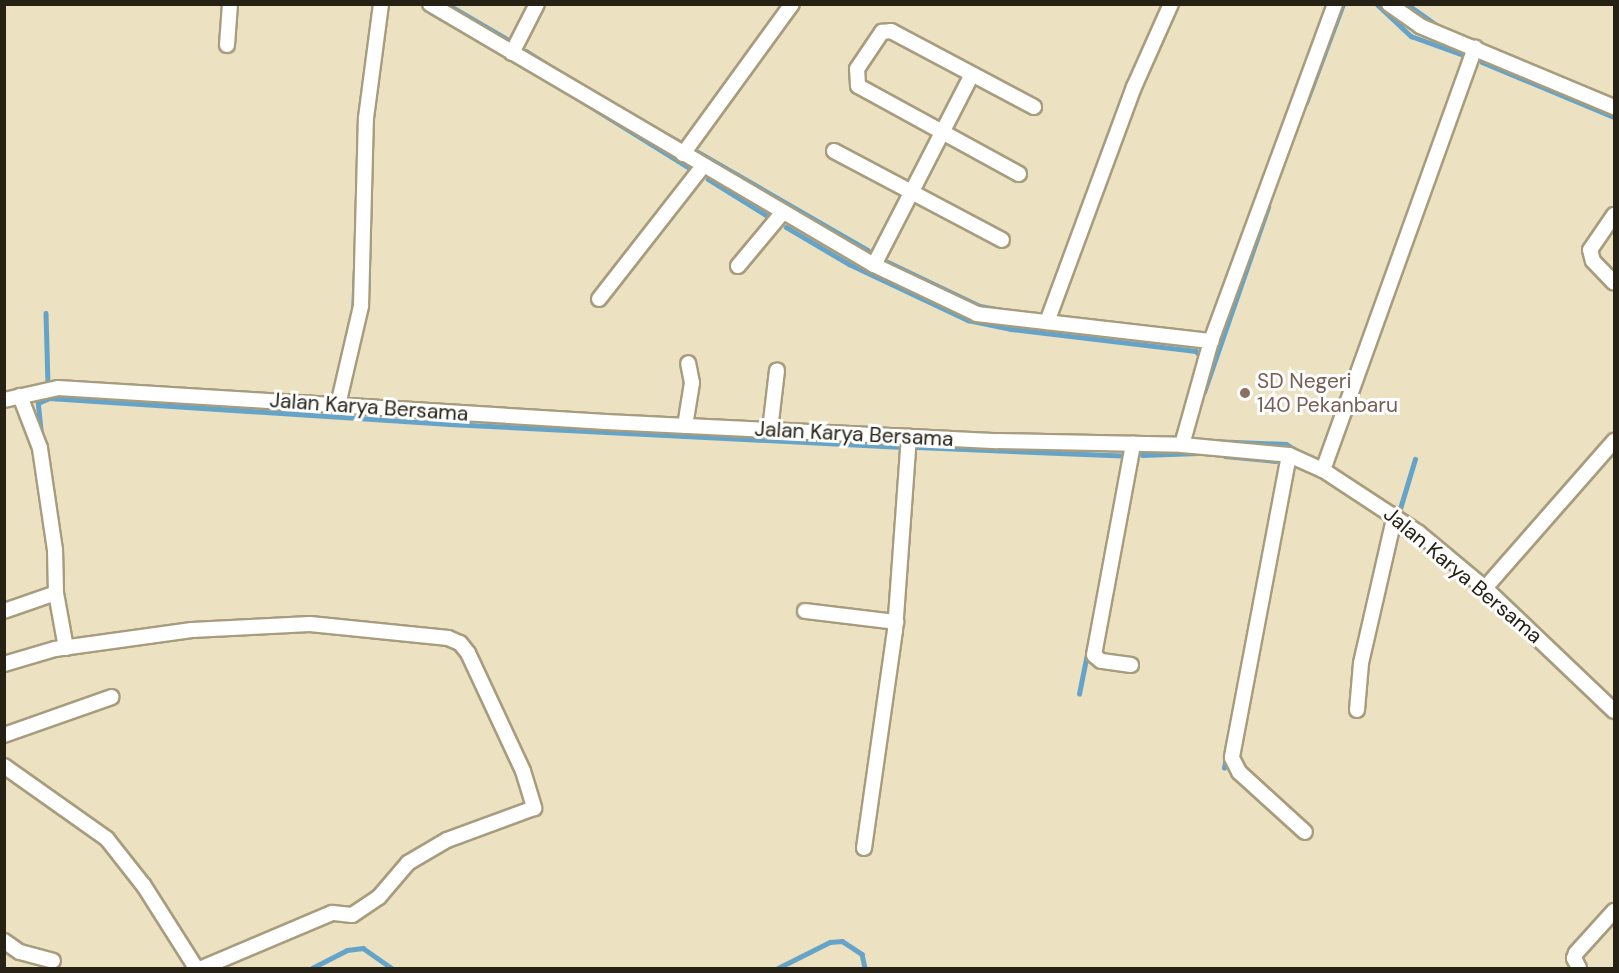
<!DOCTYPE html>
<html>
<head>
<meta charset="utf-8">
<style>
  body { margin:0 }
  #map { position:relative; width:1619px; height:973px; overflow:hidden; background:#ece1c0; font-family:"DM Sans",sans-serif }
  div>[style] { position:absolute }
  .stream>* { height:4.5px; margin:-2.25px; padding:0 2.25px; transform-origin:2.25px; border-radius:2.25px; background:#65a4c8 }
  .roads { filter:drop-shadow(2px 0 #a79d7e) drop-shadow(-2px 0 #a79d7e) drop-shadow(0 2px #a79d7e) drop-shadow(0 -2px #a79d7e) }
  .minor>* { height:14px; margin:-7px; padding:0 7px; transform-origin:7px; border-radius:7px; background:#fff }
  .dots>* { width:16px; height:16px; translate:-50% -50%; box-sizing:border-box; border:3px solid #fff; border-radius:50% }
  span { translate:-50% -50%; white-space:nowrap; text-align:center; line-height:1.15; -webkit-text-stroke:6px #fff; paint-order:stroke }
  .education-label { font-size:21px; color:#785e54 }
  .left { translate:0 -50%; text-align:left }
  .street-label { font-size:21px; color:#252115 }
  .frame { position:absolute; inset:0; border:6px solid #252115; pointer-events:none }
</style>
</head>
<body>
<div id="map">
  <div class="stream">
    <i style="left:447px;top:4px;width:69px;rotate:30.3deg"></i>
    <i style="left:1377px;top:4px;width:47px;rotate:43.3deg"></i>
    <i style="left:1411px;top:36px;width:62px;rotate:19.9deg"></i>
    <i style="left:1407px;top:4px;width:42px;rotate:35.2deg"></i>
    <i style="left:526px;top:51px;width:41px;rotate:32.2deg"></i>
    <i style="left:1482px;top:62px;width:143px;rotate:22.6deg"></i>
    <i style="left:1543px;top:70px;width:25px;rotate:23deg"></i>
    <i style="left:577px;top:98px;width:131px;rotate:31.9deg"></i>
    <i style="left:1306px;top:103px;width:106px;rotate:-69.5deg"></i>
    <i style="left:654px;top:128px;width:27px;rotate:28deg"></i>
    <i style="left:698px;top:152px;width:196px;rotate:30deg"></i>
    <i style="left:708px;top:179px;width:68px;rotate:31.8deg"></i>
    <i style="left:786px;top:227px;width:73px;rotate:30.4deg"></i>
    <i style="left:849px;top:264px;width:132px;rotate:25.2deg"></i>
    <i style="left:968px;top:320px;width:44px;rotate:11.8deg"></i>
    <i style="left:1011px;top:329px;width:186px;rotate:6.8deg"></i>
    <i style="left:1196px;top:351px;width:9px;rotate:49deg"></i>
    <i style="left:888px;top:262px;width:102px;rotate:25.6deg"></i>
    <i style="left:980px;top:306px;width:28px;rotate:10deg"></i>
    <i style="left:353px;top:312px;width:66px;rotate:-87.4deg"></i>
    <i style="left:46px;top:313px;width:73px;rotate:88.4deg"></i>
    <i style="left:1204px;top:392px;width:196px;rotate:-70.9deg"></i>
    <i style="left:41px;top:434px;width:31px;rotate:-96deg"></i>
    <i style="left:38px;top:403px;width:12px;rotate:-24deg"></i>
    <i style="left:49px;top:398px;width:401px;rotate:3.7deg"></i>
    <i style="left:449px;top:424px;width:449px;rotate:2.9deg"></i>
    <i style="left:1164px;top:438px;width:12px"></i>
    <i style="left:1176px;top:438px;width:28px;rotate:-72deg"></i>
    <i style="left:1211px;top:441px;width:75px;rotate:2.3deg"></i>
    <i style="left:1286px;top:444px;width:21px;rotate:31deg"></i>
    <i style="left:917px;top:447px;width:211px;rotate:2.4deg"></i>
    <i style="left:1142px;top:455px;width:56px;rotate:-2deg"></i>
    <i style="left:1225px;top:456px;width:51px;rotate:5.6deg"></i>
    <i style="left:1399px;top:512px;width:33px;rotate:35deg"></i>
    <i style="left:1399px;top:512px;width:55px;rotate:-73.2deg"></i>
    <i style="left:1435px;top:538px;width:58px;rotate:39.4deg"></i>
    <i style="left:1499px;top:593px;width:159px;rotate:43.7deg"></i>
    <i style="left:1079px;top:694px;width:61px;rotate:-78.7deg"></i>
    <i style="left:1224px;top:768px;width:15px;rotate:-79deg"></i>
    <i style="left:312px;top:968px;width:39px;rotate:-27deg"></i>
    <i style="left:347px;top:950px;width:16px;rotate:-7deg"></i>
    <i style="left:363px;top:948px;width:35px;rotate:35deg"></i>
    <i style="left:778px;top:968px;width:58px;rotate:-26.6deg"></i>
    <i style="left:830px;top:942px;width:12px;rotate:-5deg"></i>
    <i style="left:842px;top:941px;width:24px;rotate:33deg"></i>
    <i style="left:862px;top:954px;width:14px;rotate:78deg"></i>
  </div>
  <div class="roads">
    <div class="minor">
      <i style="left:430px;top:4px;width:515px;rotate:30.45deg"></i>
      <i style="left:874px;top:265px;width:114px;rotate:25.4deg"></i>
      <i style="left:977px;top:314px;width:236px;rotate:6.6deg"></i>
      <i style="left:1389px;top:4px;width:38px;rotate:35deg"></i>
      <i style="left:1420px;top:26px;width:210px;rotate:22.7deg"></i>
      <i style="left:227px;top:45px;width:41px;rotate:-85.8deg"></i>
      <i style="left:512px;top:53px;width:55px;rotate:-63deg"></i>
      <i style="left:834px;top:151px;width:190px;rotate:27.9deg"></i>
      <i style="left:683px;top:154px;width:185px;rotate:-54deg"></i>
      <i style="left:1019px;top:174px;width:183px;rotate:-151.3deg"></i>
      <i style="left:858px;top:86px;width:17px;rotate:-93deg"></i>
      <i style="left:857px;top:69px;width:45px;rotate:-56deg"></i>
      <i style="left:882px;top:32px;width:9px;rotate:-6deg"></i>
      <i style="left:891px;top:31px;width:162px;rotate:28deg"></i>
      <i style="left:1614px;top:215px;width:42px;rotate:124.4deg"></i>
      <i style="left:1590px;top:250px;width:11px;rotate:75deg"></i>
      <i style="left:1593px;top:261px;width:30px;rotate:46deg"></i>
      <i style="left:874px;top:265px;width:212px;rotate:-62.8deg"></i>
      <i style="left:738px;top:266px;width:70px;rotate:-50.2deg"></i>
      <i style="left:599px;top:299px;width:169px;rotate:-52deg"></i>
      <i style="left:1047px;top:322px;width:251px;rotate:-69.7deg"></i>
      <i style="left:1134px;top:87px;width:91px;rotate:-66deg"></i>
      <i style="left:4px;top:400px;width:55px;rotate:-12.5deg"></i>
      <i style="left:58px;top:388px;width:549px;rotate:3.55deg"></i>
      <i style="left:606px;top:422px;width:392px;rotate:2.8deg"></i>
      <i style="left:998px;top:441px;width:184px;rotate:1.2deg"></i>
      <i style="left:1182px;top:445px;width:107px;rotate:5.3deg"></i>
      <i style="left:1289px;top:455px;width:37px;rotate:24deg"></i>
      <i style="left:1323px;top:470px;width:115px;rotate:33.3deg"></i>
      <i style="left:1419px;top:533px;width:86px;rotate:39.8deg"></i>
      <i style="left:1485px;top:588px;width:178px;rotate:43.6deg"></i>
      <i style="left:338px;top:405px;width:102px;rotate:-76.9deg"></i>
      <i style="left:361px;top:306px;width:188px;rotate:-88.5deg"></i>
      <i style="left:366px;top:118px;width:115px;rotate:-82.5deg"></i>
      <i style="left:685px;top:426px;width:44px;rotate:-80.8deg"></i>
      <i style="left:692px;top:383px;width:20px;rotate:-101deg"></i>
      <i style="left:770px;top:430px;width:60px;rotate:-83.3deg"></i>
      <i style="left:1182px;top:445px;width:108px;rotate:-74.4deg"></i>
      <i style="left:1211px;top:341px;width:359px;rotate:-69.8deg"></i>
      <i style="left:1289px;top:455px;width:308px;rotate:100.7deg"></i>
      <i style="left:1232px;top:758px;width:16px;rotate:63deg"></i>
      <i style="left:1239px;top:772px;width:89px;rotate:42.3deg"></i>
      <i style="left:1323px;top:470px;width:449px;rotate:-70.2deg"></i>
      <i style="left:1485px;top:588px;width:196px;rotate:-48.7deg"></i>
      <i style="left:56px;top:593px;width:56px;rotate:79.7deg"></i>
      <i style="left:4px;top:611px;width:55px;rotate:-19.1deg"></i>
      <i style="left:56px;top:593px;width:43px;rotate:-91.3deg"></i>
      <i style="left:55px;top:550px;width:103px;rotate:-98.4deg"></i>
      <i style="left:40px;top:448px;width:56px;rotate:-111deg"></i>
      <i style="left:805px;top:611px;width:92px;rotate:6.9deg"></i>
      <i style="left:4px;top:664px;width:53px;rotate:-16.4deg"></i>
      <i style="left:55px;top:649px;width:138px;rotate:-7.9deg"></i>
      <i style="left:192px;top:630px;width:118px;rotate:-2.9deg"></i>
      <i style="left:310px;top:624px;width:139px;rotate:5.8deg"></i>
      <i style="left:448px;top:638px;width:13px;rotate:23deg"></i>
      <i style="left:460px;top:643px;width:13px;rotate:51deg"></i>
      <i style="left:468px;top:653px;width:130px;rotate:65deg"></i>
      <i style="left:523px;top:771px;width:39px;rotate:73deg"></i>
      <i style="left:534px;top:808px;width:93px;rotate:159.8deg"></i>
      <i style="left:447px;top:840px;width:45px;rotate:149.5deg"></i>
      <i style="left:408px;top:863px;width:45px;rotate:130.5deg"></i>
      <i style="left:379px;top:897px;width:32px;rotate:146deg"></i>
      <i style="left:352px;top:915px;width:20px;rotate:-174deg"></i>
      <i style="left:332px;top:913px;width:141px;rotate:157.1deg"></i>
      <i style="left:1131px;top:665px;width:30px;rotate:-172deg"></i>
      <i style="left:1101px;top:661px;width:9px;rotate:-139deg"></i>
      <i style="left:1094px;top:655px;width:215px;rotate:-79.5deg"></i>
      <i style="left:1357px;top:710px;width:47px;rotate:-85.1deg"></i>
      <i style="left:1361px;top:663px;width:152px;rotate:-77.1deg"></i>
      <i style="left:4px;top:735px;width:114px;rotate:-19.4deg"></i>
      <i style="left:4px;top:766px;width:126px;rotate:35.3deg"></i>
      <i style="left:107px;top:839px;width:60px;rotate:51.8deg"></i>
      <i style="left:144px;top:886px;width:97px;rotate:57.6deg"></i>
      <i style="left:864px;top:848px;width:219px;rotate:-81.9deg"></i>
      <i style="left:895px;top:631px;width:195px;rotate:-85.9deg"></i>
      <i style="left:4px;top:941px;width:19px;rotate:35deg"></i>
      <i style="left:20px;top:952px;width:34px;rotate:15deg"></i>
      <i style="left:1579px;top:968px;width:11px;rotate:-117deg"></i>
      <i style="left:1574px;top:958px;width:5px;rotate:-68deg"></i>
      <i style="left:1576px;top:953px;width:57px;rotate:-47.9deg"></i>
    </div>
  </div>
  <div class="dots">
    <i style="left:1245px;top:393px;background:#8d6e63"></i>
  </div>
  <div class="education-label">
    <span class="left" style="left:1257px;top:393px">SD Negeri<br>140 Pekanbaru</span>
  </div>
  <div class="street-label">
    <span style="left:369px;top:407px;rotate:4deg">Jalan Karya Bersama</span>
    <span style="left:854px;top:434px;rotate:3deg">Jalan Karya Bersama</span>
    <span style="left:1463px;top:575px;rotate:40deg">Jalan Karya Bersama</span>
  </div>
  <div class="frame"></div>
</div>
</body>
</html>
